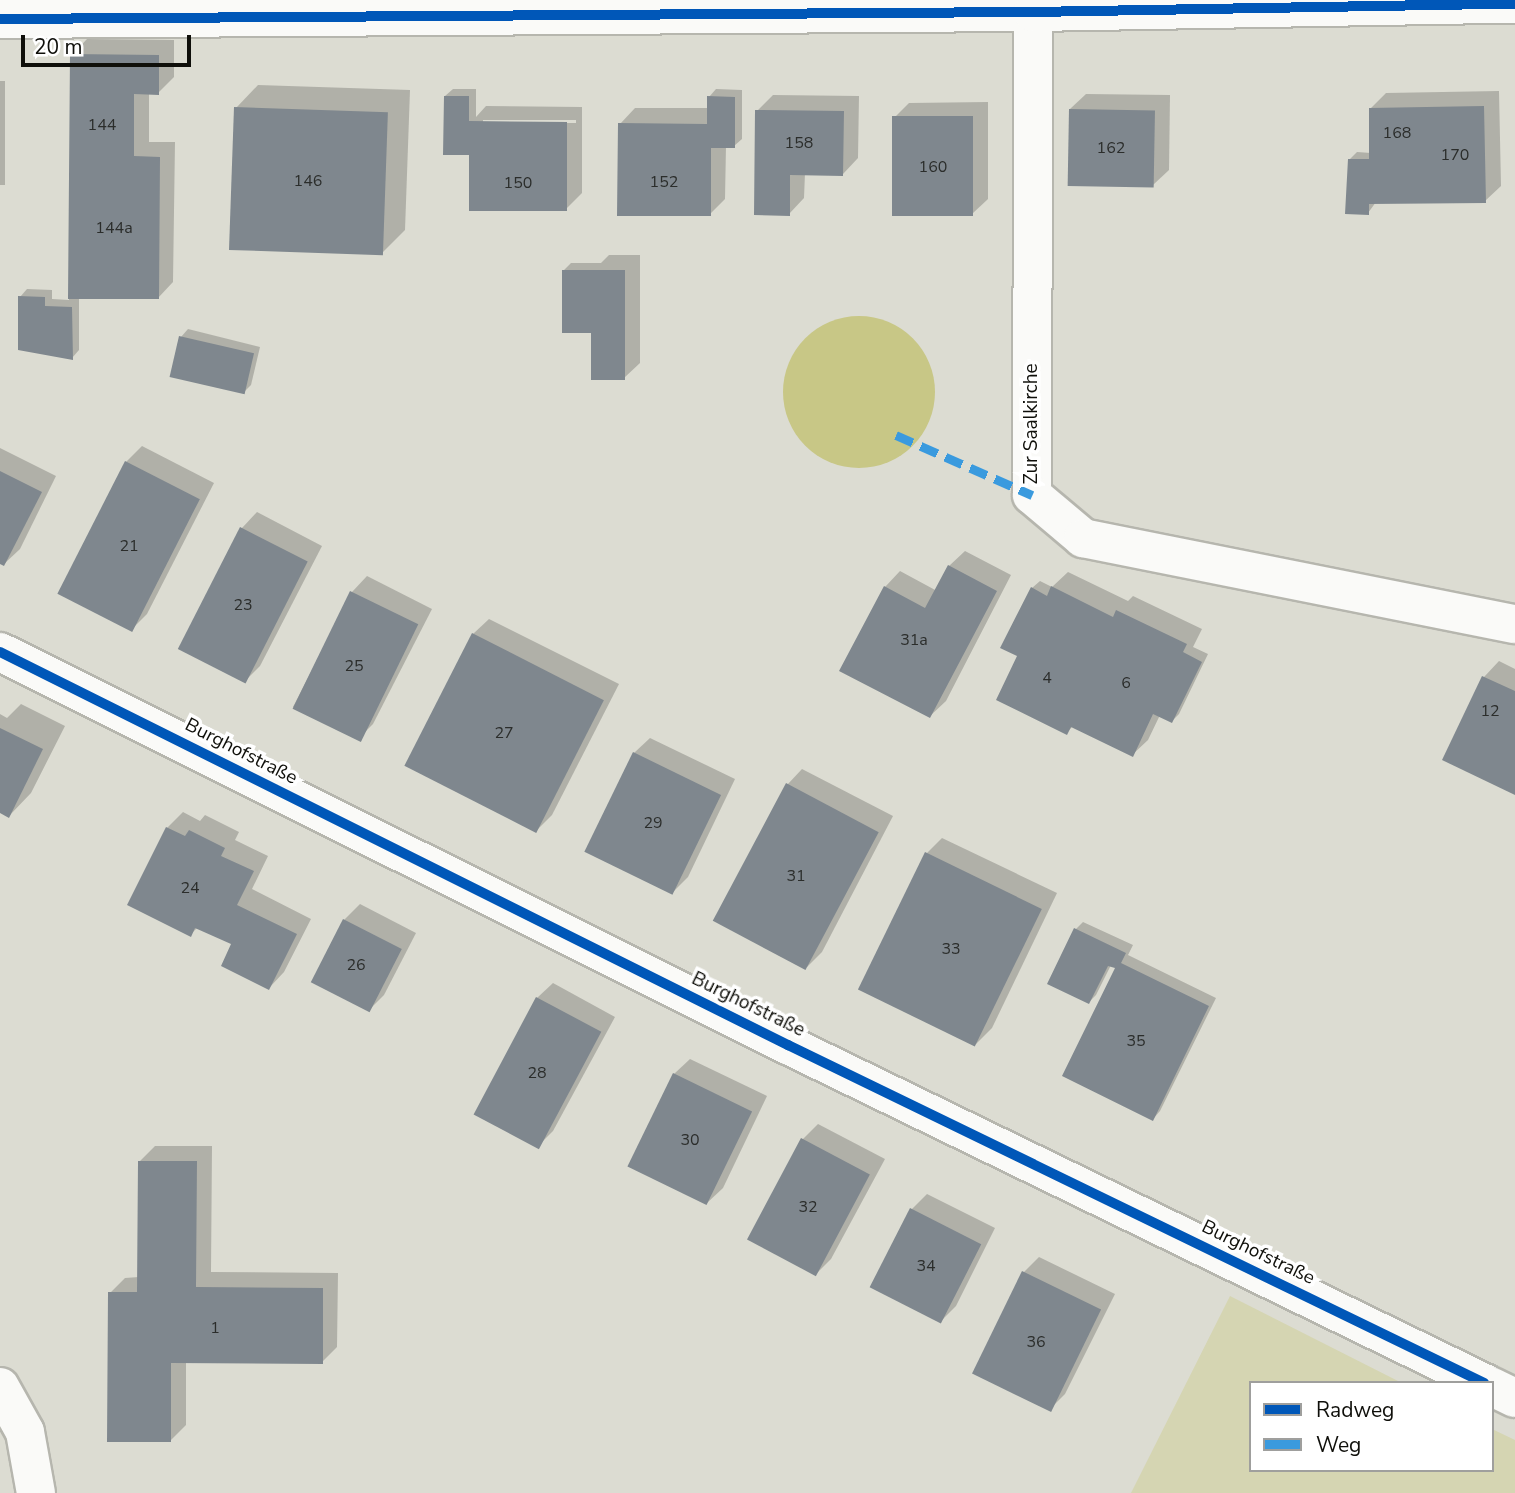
<!DOCTYPE html>
<html>
<head>
<meta charset="utf-8">
<style>
  body { margin:0 }
  #map { position:relative; width:1515px; height:1493px; overflow:hidden; background:#dcdcd2; font-family:"Nunito Sans",sans-serif }
  div>[style] { position:absolute }
  .green>* { inset:0; background:#d5d5b2 }
  .water>* { inset:0; background:#c8c786 }
  .round { border-radius:50% }
  .shadow>* { inset:0; background:#0003; transform-origin:0 0 }
  .building>* { inset:0; background:#7f878e; transform-origin:0 0 }
  .roads { filter:drop-shadow(2px 0 #b6b6ae) drop-shadow(-2px 0 #b6b6ae) drop-shadow(0 2px #b6b6ae) drop-shadow(0 -2px #b6b6ae) }
  .minor>* { height:38px; margin:-19px; padding:0 19px; transform-origin:19px; border-radius:19px; background:#fafaf8 }
  .quiet>* { height:9px; margin-top:-4.5px; transform-origin:0; background:repeating-linear-gradient(90deg,#3a9ade 0 18px,transparent 0 27px) }
  .cycleway>* { height:10px; margin:-5px; padding:0 5px; transform-origin:5px; border-radius:5px; background:#0057b8 }
  span { translate:-50% -50%; white-space:nowrap; text-align:center; line-height:1.15; -webkit-text-stroke:7px #fff; paint-order:stroke }
  .number-label { font-size:16px; color:#2b2d2b }
  .number-label span { -webkit-text-stroke-width:0 }
  .street-label { font-size:19px; color:#0f0f0a }
  .legend { position:absolute; left:1249px; top:1381px; width:245px; height:91px; box-sizing:border-box; background:#fff; border:2px solid #9f9f9d; margin:0; padding:9px 12px; list-style:none; font-size:21px; color:#0f0f0a }
  .legend li { display:flex; align-items:center; gap:14px; height:35px }
  .legend b { width:35px; border:2px solid #9f9f9d }
  .scale { position:absolute; left:21px; top:35px; width:170px; height:32px; box-sizing:border-box; border:4px solid #0f0f0a; border-top:0; padding-left:9px; font-size:21px; line-height:24px; white-space:nowrap; color:#0f0f0a; -webkit-text-stroke:5px #fff; paint-order:stroke }
</style>
</head>
<body>
<div id="map">
  <div class="green">
    <i style="clip-path:polygon(1230px 1296px,1402px 1383px,1251px 1383px,1251px 1470px,1492px 1470px,1492px 1429px,1515px 1440px,1515px 1493px,1131px 1493px)"></i>
  </div>
  <div class="water">
    <i class="round" style="left:783px;top:316px;width:152px;height:152px"></i>
  </div>
  <div class="shadow">
    <i style="clip-path:polygon(87px 39px,174px 40px,174px 77px,158px 93px,149px 93px,149px 142px,175px 142px,173px 282px,158px 298px,79px 297px,79px 350px,72px 358px,20px 297px,27px 289px,52px 290px,52px 299px,69px 300px,72px 55px)"></i>
    <i style="left:0;top:81px;width:5px;height:104px"></i>
    <i style="clip-path:polygon(258px 85px,410px 90px,405px 230px,382px 253px,236px 108px)"></i>
    <i style="clip-path:polygon(evenodd,453px 89px,476px 89px,476px 117px,486px 106px,582px 107px,582px 193px,566px 209px,470px 153px,445px 96px,453px 89px,483px 120px,576px 120px,576px 123px,483px 123px,483px 120px)"></i>
    <i style="clip-path:polygon(716px 89px,742px 90px,742px 139px,734px 146px,726px 146px,725px 199px,710px 214px,620px 124px,635px 108px,709px 108px,709px 97px)"></i>
    <i style="clip-path:polygon(1499px 91px,1501px 186px,1485px 201px,1376px 202px,1368px 213px,1349px 160px,1357px 152px,1371px 153px,1371px 108px,1386px 93px)"></i>
    <i style="clip-path:polygon(1086px 94px,1170px 95px,1169px 170px,1153px 185px,1070px 109px)"></i>
    <i style="clip-path:polygon(773px 95px,859px 96px,858px 158px,843px 174px,805px 173px,804px 198px,789px 214px,757px 111px)"></i>
    <i style="clip-path:polygon(988px 102px,988px 199px,972px 214px,894px 118px,909px 103px)"></i>
    <i style="clip-path:polygon(609px 255px,640px 255px,640px 363px,624px 378px,593px 331px,564px 270px,571px 263px,601px 263px)"></i>
    <i style="clip-path:polygon(188px 329px,260px 347px,251px 385px,244px 392px,181px 337px)"></i>
    <i style="clip-path:polygon(142px 446px,214px 483px,147px 614px,132px 629px,126px 462px)"></i>
    <i style="clip-path:polygon(0 448px,56px 476px,20px 549px,4px 564px,0 562px)"></i>
    <i style="clip-path:polygon(257px 512px,322px 546px,260px 666px,245px 681px,180px 648px,242px 528px)"></i>
    <i style="clip-path:polygon(965px 551px,1011px 575px,946px 701px,930px 716px,885px 587px,900px 571px,937px 591px,949px 566px)"></i>
    <i style="clip-path:polygon(1068px 572px,1128px 601px,1133px 596px,1202px 629px,1193px 647px,1208px 654px,1179px 714px,1172px 721px,1160px 715px,1148px 740px,1132px 755px,1073px 726px,1066px 733px,1019px 655px,1032px 588px,1040px 581px,1052px 587px)"></i>
    <i style="clip-path:polygon(367px 576px,432px 609px,373px 724px,358px 739px,293px 707px,352px 592px)"></i>
    <i style="clip-path:polygon(489px 619px,619px 684px,552px 815px,536px 831px,473px 634px)"></i>
    <i style="clip-path:polygon(1499px 661px,1515px 669px,1515px 793px,1484px 677px)"></i>
    <i style="clip-path:polygon(21px 704px,65px 726px,31px 793px,9px 816px,0 811px,0 714px,7px 718px)"></i>
    <i style="clip-path:polygon(650px 738px,735px 779px,688px 877px,672px 893px,634px 753px)"></i>
    <i style="clip-path:polygon(802px 769px,893px 816px,822px 952px,807px 967px,787px 785px)"></i>
    <i style="clip-path:polygon(183px 812px,200px 821px,205px 815px,239px 832px,235px 840px,268px 856px,252px 889px,311px 919px,284px 972px,269px 988px,234px 943px,198px 927px,191px 934px,167px 828px)"></i>
    <i style="clip-path:polygon(942px 838px,1057px 893px,992px 1028px,976px 1044px,927px 853px)"></i>
    <i style="clip-path:polygon(360px 904px,416px 933px,384px 995px,369px 1010px,344px 920px)"></i>
    <i style="clip-path:polygon(1083px 922px,1133px 945px,1128px 955px,1216px 998px,1160px 1111px,1153px 1119px,1118px 967px,1111px 965px,1096px 995px,1089px 1002px,1075px 930px)"></i>
    <i style="clip-path:polygon(553px 983px,615px 1017px,553px 1131px,537px 1147px,537px 998px)"></i>
    <i style="clip-path:polygon(690px 1059px,767px 1096px,723px 1188px,707px 1203px,674px 1074px)"></i>
    <i style="clip-path:polygon(818px 1124px,885px 1159px,831px 1259px,816px 1274px,802px 1140px)"></i>
    <i style="clip-path:polygon(155px 1146px,212px 1146px,211px 1272px,338px 1273px,337px 1347px,322px 1362px,186px 1361px,186px 1425px,170px 1441px,110px 1293px,125px 1278px,139px 1277px,140px 1161px)"></i>
    <i style="clip-path:polygon(927px 1194px,995px 1228px,956px 1306px,941px 1321px,912px 1209px)"></i>
    <i style="clip-path:polygon(1039px 1257px,1115px 1294px,1065px 1394px,1050px 1409px,1024px 1272px)"></i>
  </div>
  <div class="building">
    <i style="clip-path:polygon(70px 54px,159px 55px,159px 95px,134px 94px,134px 156px,160px 157px,159px 299px,68px 299px)"></i>
    <i style="clip-path:polygon(444px 96px,469px 96px,469px 121px,567px 122px,567px 211px,469px 211px,469px 155px,443px 155px)"></i>
    <i style="clip-path:polygon(707px 96px,735px 97px,735px 148px,711px 148px,711px 216px,617px 216px,618px 123px,707px 124px)"></i>
    <i style="clip-path:polygon(1484px 106px,1486px 203px,1369px 204px,1369px 215px,1345px 214px,1348px 159px,1369px 159px,1369px 108px)"></i>
    <i style="left:234px;top:107px;width:154px;height:143px;rotate:2deg"></i>
    <i style="left:1069px;top:109px;width:86px;height:77px;rotate:1deg"></i>
    <i style="clip-path:polygon(755px 110px,844px 111px,843px 176px,790px 175px,790px 216px,754px 215px)"></i>
    <i style="left:973px;top:116px;width:100px;height:81px;rotate:90deg"></i>
    <i style="clip-path:polygon(562px 270px,625px 270px,625px 380px,591px 380px,591px 333px,562px 333px)"></i>
    <i style="clip-path:polygon(18px 296px,45px 297px,45px 306px,72px 307px,73px 360px,18px 350px)"></i>
    <i style="left:179px;top:336px;width:77px;height:42px;rotate:13deg"></i>
    <i style="left:125px;top:461px;width:84px;height:149px;rotate:27deg"></i>
    <i style="clip-path:polygon(0 471px,42px 492px,4px 566px,0 564px)"></i>
    <i style="left:240px;top:527px;width:76px;height:137px;rotate:27deg"></i>
    <i style="clip-path:polygon(948px 565px,997px 591px,930px 718px,839px 671px,884px 586px,925px 608px)"></i>
    <i style="clip-path:polygon(1051px 586px,1113px 617px,1116px 610px,1187px 644px,1183px 652px,1202px 662px,1172px 723px,1153px 714px,1133px 757px,1071px 727px,1067px 735px,996px 700px,1017px 656px,1000px 648px,1031px 587px,1047px 596px)"></i>
    <i style="left:350px;top:591px;width:76px;height:131px;rotate:26deg"></i>
    <i style="left:472px;top:633px;width:148px;height:149px;rotate:27deg"></i>
    <i style="clip-path:polygon(1482px 676px,1515px 691px,1515px 795px,1442px 760px)"></i>
    <i style="clip-path:polygon(0 728px,43px 749px,9px 818px,0 813px)"></i>
    <i style="left:633px;top:752px;width:98px;height:111px;rotate:26deg"></i>
    <i style="left:786px;top:783px;width:105px;height:156px;rotate:28deg"></i>
    <i style="clip-path:polygon(166px 827px,185px 836px,189px 830px,225px 848px,221px 856px,254px 871px,237px 905px,297px 934px,269px 990px,221px 966px,231px 944px,195px 928px,191px 937px,127px 905px)"></i>
    <i style="left:925px;top:852px;width:130px;height:153px;rotate:26deg"></i>
    <i style="left:343px;top:919px;width:66px;height:71px;rotate:27deg"></i>
    <i style="clip-path:polygon(1074px 928px,1126px 953px,1121px 963px,1209px 1006px,1153px 1121px,1062px 1076px,1115px 968px,1108px 966px,1089px 1004px,1047px 984px)"></i>
    <i style="left:536px;top:997px;width:74px;height:133px;rotate:28deg"></i>
    <i style="left:673px;top:1073px;width:88px;height:104px;rotate:26deg"></i>
    <i style="left:801px;top:1138px;width:78px;height:115px;rotate:28deg"></i>
    <i style="clip-path:polygon(138px 1161px,197px 1161px,196px 1287px,323px 1288px,323px 1364px,171px 1363px,171px 1442px,107px 1442px,108px 1292px,137px 1292px)"></i>
    <i style="left:910px;top:1208px;width:80px;height:89px;rotate:27deg"></i>
    <i style="left:1022px;top:1271px;width:88px;height:114px;rotate:26deg"></i>
  </div>
  <div class="roads">
    <div class="minor">
      <i style="left:1033px;top:12px;width:483px;rotate:90.1deg"></i>
      <i style="left:1032px;top:495px;width:67px;rotate:40.1deg"></i>
      <i style="left:1083px;top:538px;width:440px;rotate:11.3deg"></i>
      <i style="left:0;top:19px;width:1033px;rotate:-0.39deg"></i>
      <i style="left:1033px;top:12px;width:482px;rotate:-1deg"></i>
      <i style="left:0;top:652px;width:881px;rotate:26.51deg"></i>
      <i style="left:788px;top:1045px;width:774px;rotate:25.9deg"></i>
      <i style="left:0;top:1387px;width:51px;rotate:60.9deg"></i>
      <i style="left:25px;top:1432px;width:62px;rotate:79.8deg"></i>
      <i style="left:1492px;top:1387px;width:25px;rotate:26deg"></i>
    </div>
  </div>
  <div class="quiet">
    <i style="left:896px;top:435px;width:149px;rotate:23.8deg"></i>
  </div>
  <div class="cycleway">
    <i style="left:0;top:19px;width:1033px;rotate:-0.39deg"></i>
    <i style="left:1033px;top:12px;width:482px;rotate:-1deg"></i>
    <i style="left:0;top:652px;width:881px;rotate:26.51deg"></i>
    <i style="left:788px;top:1045px;width:774px;rotate:25.9deg"></i>
  </div>
  <div class="number-label">
    <span style="left:102px;top:125px">144</span>
    <span style="left:1397px;top:133px">168</span>
    <span style="left:799px;top:143px">158</span>
    <span style="left:1111px;top:148px">162</span>
    <span style="left:1455px;top:155px">170</span>
    <span style="left:933px;top:167px">160</span>
    <span style="left:308px;top:181px">146</span>
    <span style="left:664px;top:182px">152</span>
    <span style="left:518px;top:183px">150</span>
    <span style="left:114px;top:228px">144a</span>
    <span style="left:129px;top:546px">21</span>
    <span style="left:243px;top:605px">23</span>
    <span style="left:914px;top:640px">31a</span>
    <span style="left:354px;top:666px">25</span>
    <span style="left:1047px;top:678px">4</span>
    <span style="left:1126px;top:683px">6</span>
    <span style="left:1490px;top:711px">12</span>
    <span style="left:504px;top:733px">27</span>
    <span style="left:653px;top:823px">29</span>
    <span style="left:796px;top:876px">31</span>
    <span style="left:190px;top:888px">24</span>
    <span style="left:951px;top:949px">33</span>
    <span style="left:356px;top:965px">26</span>
    <span style="left:1136px;top:1041px">35</span>
    <span style="left:537px;top:1073px">28</span>
    <span style="left:690px;top:1140px">30</span>
    <span style="left:808px;top:1207px">32</span>
    <span style="left:926px;top:1266px">34</span>
    <span style="left:215px;top:1328px">1</span>
    <span style="left:1036px;top:1342px">36</span>
  </div>
  <div class="street-label">
    <span style="left:1032px;top:424px;rotate:-90deg">Zur Saalkirche</span>
    <span style="left:241px;top:752px;rotate:27deg">Burghofstraße</span>
    <span style="left:748px;top:1005px;rotate:26deg">Burghofstraße</span>
    <span style="left:1258px;top:1253px;rotate:26deg">Burghofstraße</span>
  </div>
  <ul class="legend">
  <li><b style="height:9px;background:#0057b8"></b>Radweg</li>
  <li><b style="height:9px;background:#3a9ade"></b>Weg</li>
  </ul>
  <div class="scale">20 m</div>
</div>
</body>
</html>
